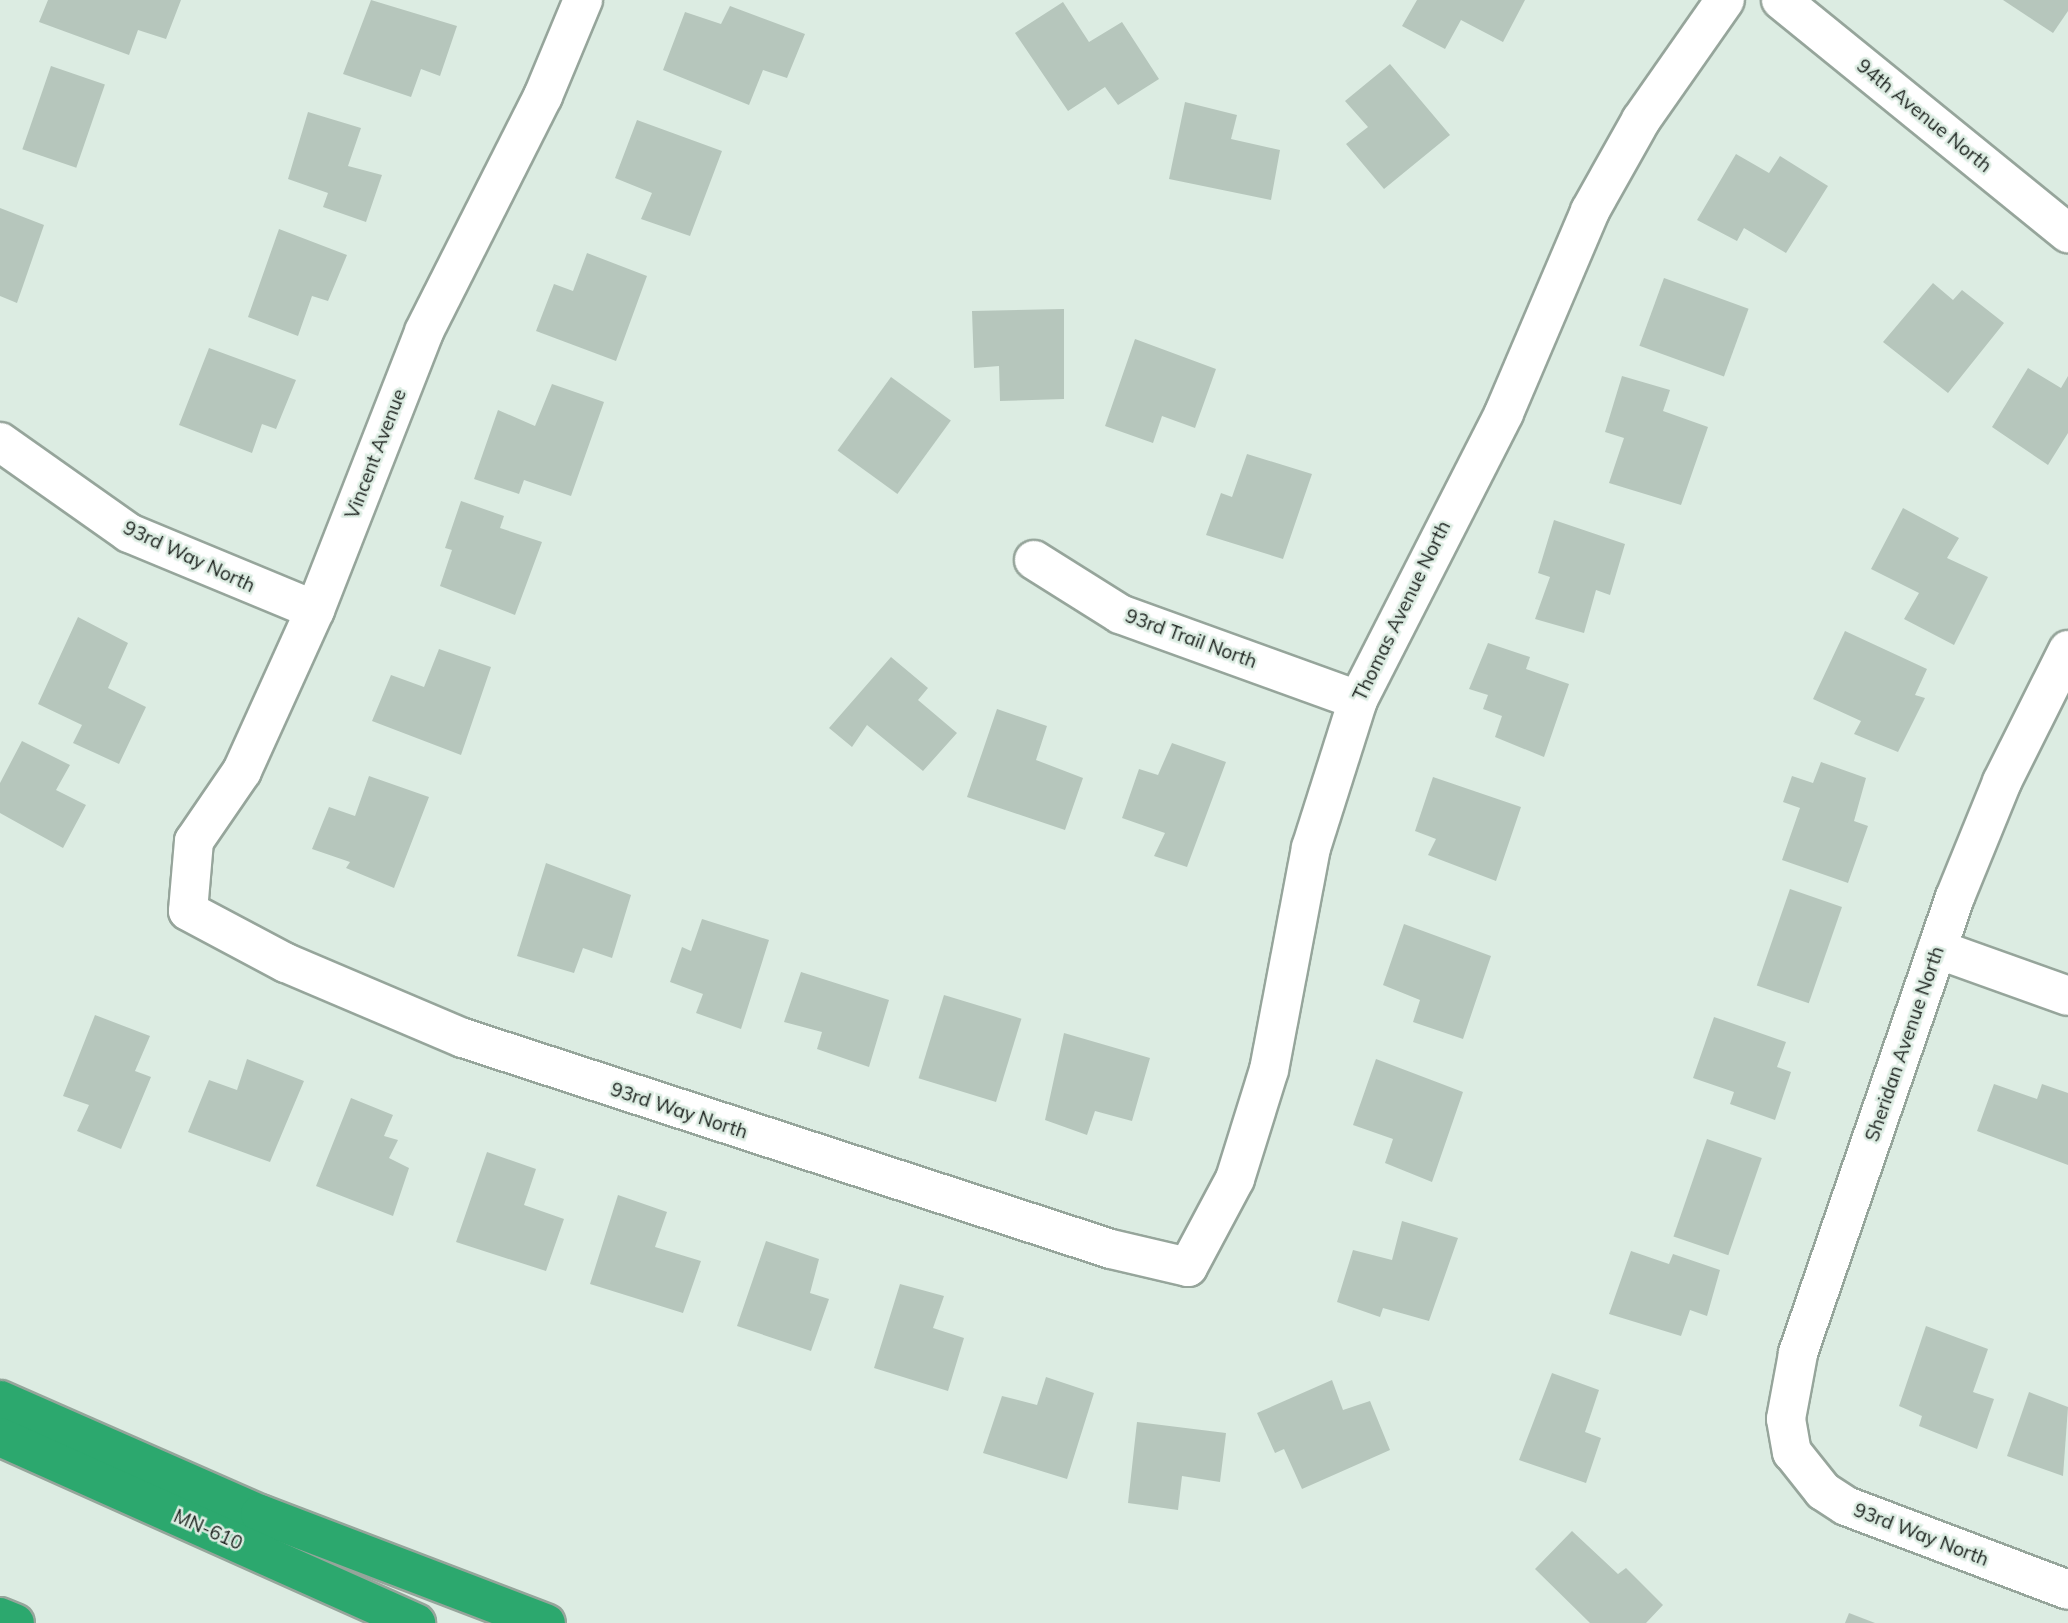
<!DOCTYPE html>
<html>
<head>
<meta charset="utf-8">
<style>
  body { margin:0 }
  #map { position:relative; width:2068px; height:1623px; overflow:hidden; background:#dcece2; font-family:Mulish,sans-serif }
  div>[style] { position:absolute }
  .building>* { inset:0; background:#b6c6bc; transform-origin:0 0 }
  .roads { filter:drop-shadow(2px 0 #96a59b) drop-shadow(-2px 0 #96a59b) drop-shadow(0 2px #96a59b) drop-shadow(0 -2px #96a59b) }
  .street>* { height:38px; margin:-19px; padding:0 19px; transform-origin:19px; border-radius:19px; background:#fff }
  .highway>* { height:38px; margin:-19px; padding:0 19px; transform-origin:19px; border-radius:19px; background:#2ca86e }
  span { translate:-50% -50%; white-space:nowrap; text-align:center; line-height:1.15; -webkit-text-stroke:5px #dcece2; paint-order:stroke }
  .street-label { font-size:19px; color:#202622 }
</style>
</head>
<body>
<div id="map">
  <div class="building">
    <i style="clip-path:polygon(48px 0,181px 0,166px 39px,138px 30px,129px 55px,39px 22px)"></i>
    <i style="clip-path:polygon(371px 0,457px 26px,440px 76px,421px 69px,411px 97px,343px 74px)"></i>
    <i style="clip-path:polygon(1417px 0,1525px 0,1503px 42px,1461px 20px,1445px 49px,1402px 26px)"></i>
    <i style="clip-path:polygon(2003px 0,2068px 0,2068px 11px,2053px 33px)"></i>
    <i style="clip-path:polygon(1063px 2px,1089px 42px,1122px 22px,1159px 79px,1118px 105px,1105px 87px,1068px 111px,1015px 33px)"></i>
    <i style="clip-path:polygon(730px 6px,805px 34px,787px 78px,763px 70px,749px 105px,663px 70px,685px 12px,721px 24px)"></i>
    <i style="clip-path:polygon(1390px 64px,1450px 135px,1384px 189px,1346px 144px,1368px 127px,1345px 101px)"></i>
    <i style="left:51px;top:66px;width:57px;height:88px;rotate:19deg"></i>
    <i style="clip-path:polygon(1185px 102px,1237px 115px,1231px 139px,1280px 150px,1271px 200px,1169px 179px)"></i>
    <i style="clip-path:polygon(308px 112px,361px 128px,348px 166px,382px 175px,366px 222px,323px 207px,328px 193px,288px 179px)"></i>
    <i style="clip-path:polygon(637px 120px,722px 151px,690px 236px,641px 219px,652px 193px,615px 178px)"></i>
    <i style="clip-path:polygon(1736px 154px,1769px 173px,1780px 156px,1828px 186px,1786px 253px,1744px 228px,1737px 241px,1697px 220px)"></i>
    <i style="clip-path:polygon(0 208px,44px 225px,17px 303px,0 296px)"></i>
    <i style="clip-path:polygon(279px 229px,347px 255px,328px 301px,312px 296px,298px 336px,248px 317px)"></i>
    <i style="clip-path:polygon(587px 253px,647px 276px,616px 361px,536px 331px,554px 284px,573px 291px)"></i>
    <i style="left:1664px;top:278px;width:90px;height:72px;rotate:20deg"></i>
    <i style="clip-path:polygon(1933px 283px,1953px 300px,1962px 290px,2004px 323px,1948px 393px,1883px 342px)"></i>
    <i style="clip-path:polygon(1064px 309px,1064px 399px,1000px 401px,999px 366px,974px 368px,972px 311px)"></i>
    <i style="clip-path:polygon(1135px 339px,1216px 369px,1195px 428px,1162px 416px,1153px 443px,1105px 426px)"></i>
    <i style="clip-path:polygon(209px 348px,296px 380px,276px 429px,262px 424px,252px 453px,179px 425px)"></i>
    <i style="clip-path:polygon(2028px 368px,2061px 388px,2068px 376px,2068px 433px,2048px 465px,1992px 427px)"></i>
    <i style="clip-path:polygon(1622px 376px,1670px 390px,1663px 411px,1708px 427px,1681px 505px,1609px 483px,1624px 438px,1605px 432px)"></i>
    <i style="left:891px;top:377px;width:74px;height:91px;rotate:36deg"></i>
    <i style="clip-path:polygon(552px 384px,604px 402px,571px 496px,524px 480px,519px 494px,474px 479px,498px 410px,535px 426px)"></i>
    <i style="clip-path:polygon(1247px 454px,1312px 474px,1283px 559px,1206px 535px,1221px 493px,1232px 497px)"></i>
    <i style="clip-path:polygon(461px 501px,504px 516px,500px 528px,542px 542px,515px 615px,440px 586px,452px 550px,445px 548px)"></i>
    <i style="clip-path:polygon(1903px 508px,1959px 538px,1947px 558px,1988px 577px,1954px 645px,1904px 619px,1919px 593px,1871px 569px)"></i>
    <i style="clip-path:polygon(1554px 520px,1625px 544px,1610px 595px,1596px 590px,1584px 633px,1535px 619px,1550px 577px,1538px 573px)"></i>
    <i style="clip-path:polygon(78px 617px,128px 643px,108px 688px,146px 707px,119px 764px,73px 743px,82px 725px,38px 704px)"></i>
    <i style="clip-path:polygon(1845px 631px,1927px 669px,1915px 695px,1925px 698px,1898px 752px,1854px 734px,1861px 721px,1813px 699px)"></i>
    <i style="clip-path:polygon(1488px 643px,1530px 657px,1526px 669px,1569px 684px,1544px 757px,1495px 737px,1502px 716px,1483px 709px,1488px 695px,1469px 689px)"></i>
    <i style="clip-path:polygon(439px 649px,491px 667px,461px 755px,372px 721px,391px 675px,424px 687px)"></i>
    <i style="clip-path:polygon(891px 657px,928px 688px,918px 700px,957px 733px,923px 771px,867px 725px,852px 747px,829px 728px)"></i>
    <i style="clip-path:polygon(997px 709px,1047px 726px,1036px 760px,1083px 778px,1065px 830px,967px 797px)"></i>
    <i style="clip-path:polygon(22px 741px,70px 765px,56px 790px,86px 805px,63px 848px,0 813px,0 783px)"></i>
    <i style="clip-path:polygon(1172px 743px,1226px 762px,1187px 867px,1154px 856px,1165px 833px,1122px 818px,1139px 769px,1158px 775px)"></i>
    <i style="clip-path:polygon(1821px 762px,1866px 778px,1854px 821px,1868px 826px,1848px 883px,1782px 860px,1800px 808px,1783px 802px,1792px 776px,1813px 783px)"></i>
    <i style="clip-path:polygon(369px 776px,429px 797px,394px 888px,346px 868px,350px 862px,312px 849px,329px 807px,355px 816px)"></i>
    <i style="clip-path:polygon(1433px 777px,1521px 807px,1496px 881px,1428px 855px,1436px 839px,1415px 831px)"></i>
    <i style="clip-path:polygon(546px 863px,631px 895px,612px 958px,583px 948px,574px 973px,517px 956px)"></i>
    <i style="left:1790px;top:889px;width:55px;height:102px;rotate:19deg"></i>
    <i style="clip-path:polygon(702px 919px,769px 940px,741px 1029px,696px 1013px,703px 994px,670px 982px,682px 947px,691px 951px)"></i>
    <i style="clip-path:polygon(1404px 924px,1491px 956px,1463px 1039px,1413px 1022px,1420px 1000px,1383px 985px)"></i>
    <i style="clip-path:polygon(801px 972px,889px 1000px,869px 1067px,817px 1049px,822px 1032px,784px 1022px)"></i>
    <i style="left:944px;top:995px;width:81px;height:87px;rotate:17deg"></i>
    <i style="clip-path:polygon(95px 1015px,150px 1036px,135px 1071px,151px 1077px,121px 1149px,77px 1131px,89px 1105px,63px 1096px)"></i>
    <i style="clip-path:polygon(1714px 1017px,1786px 1042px,1777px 1067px,1791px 1072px,1775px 1120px,1730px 1104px,1734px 1092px,1693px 1078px)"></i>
    <i style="clip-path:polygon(1064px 1033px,1150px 1058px,1132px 1121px,1095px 1111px,1087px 1135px,1045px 1120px)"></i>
    <i style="clip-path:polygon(247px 1059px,304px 1081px,270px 1162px,188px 1132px,209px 1080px,237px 1090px)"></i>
    <i style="clip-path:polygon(1376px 1059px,1463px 1092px,1432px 1182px,1385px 1163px,1393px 1139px,1353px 1125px)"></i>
    <i style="clip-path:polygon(1994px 1084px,2037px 1099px,2042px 1084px,2068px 1093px,2068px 1165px,1977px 1131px)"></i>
    <i style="clip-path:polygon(351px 1098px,393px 1115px,384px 1136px,398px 1140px,389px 1158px,409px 1168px,393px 1216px,316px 1186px)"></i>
    <i style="left:1707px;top:1139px;width:58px;height:103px;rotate:19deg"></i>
    <i style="clip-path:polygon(487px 1152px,536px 1169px,524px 1205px,564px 1219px,546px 1271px,456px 1242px)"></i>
    <i style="clip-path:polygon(618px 1195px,667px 1212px,655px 1247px,701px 1261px,683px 1313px,590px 1284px)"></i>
    <i style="clip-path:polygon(1402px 1221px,1458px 1238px,1429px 1321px,1383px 1308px,1380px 1317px,1337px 1302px,1353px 1250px,1392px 1260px)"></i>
    <i style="clip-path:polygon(766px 1241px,819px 1259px,810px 1293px,829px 1299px,811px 1351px,737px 1326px)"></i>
    <i style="clip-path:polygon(1631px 1251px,1669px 1264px,1673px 1254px,1720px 1270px,1707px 1316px,1690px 1310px,1681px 1336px,1609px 1314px)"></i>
    <i style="clip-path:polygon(900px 1284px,944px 1296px,933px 1328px,964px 1338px,948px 1391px,874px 1368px)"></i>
    <i style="clip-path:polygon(1926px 1326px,1988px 1349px,1973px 1392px,1994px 1399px,1977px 1449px,1919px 1426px,1922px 1416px,1899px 1406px)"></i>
    <i style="clip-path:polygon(1552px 1373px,1599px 1390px,1585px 1432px,1601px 1438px,1586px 1483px,1519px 1460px)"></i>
    <i style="clip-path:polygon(1046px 1377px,1094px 1393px,1067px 1479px,983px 1453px,1002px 1396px,1037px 1405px)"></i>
    <i style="clip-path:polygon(1332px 1380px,1343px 1410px,1370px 1401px,1390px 1450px,1302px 1489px,1284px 1449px,1275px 1453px,1257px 1413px)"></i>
    <i style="clip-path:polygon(2029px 1392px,2068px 1407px,2063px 1476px,2007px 1456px)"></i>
    <i style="clip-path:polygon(1137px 1422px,1226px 1433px,1220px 1482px,1182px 1476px,1178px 1510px,1128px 1503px)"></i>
    <i style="clip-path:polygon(1572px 1531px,1618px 1574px,1626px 1568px,1663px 1605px,1646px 1623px,1590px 1623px,1535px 1569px)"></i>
    <i style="clip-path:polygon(1849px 1613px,1875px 1623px,1845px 1623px)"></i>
  </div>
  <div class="roads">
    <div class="street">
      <i style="left:583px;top:0;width:104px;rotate:112.6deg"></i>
      <i style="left:543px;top:96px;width:264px;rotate:116.8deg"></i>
      <i style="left:424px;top:332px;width:299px;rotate:111.4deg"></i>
      <i style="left:315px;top:610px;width:177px;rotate:114.4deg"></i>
      <i style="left:242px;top:771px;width:85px;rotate:124.4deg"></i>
      <i style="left:194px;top:841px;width:70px;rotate:94.9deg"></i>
      <i style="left:188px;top:911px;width:111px;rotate:28deg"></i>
      <i style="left:286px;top:963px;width:192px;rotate:23deg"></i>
      <i style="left:463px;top:1038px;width:681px;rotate:18.04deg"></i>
      <i style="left:1111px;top:1249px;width:79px;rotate:13.2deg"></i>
      <i style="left:1188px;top:1267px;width:100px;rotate:-61.9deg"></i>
      <i style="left:1235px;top:1179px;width:114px;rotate:-72.7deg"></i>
      <i style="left:1269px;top:1070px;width:226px;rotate:-79.3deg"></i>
      <i style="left:1311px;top:848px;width:155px;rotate:-72.4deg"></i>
      <i style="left:1358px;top:700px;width:322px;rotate:-63deg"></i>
      <i style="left:1504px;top:413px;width:220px;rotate:-66.9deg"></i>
      <i style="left:1590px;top:211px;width:104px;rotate:-60.7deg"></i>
      <i style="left:1641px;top:120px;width:146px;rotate:-55deg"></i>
      <i style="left:1781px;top:0;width:370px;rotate:39.1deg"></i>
      <i style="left:0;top:442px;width:158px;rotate:35.2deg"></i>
      <i style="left:129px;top:533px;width:201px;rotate:22.5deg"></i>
      <i style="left:1034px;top:560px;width:102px;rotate:32.1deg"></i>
      <i style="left:1120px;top:614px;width:253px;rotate:19.9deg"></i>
      <i style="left:2068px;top:650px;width:148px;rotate:116.6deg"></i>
      <i style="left:2002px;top:782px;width:124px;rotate:112.2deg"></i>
      <i style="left:1955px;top:897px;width:483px;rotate:109deg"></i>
      <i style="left:1798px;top:1354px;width:66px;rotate:100.5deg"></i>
      <i style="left:1786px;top:1419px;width:34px;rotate:80deg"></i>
      <i style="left:1792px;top:1452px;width:50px;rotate:51.5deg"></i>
      <i style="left:1823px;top:1491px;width:27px;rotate:33deg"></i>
      <i style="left:1846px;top:1506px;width:237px;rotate:20.7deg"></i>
      <i style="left:1937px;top:949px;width:139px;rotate:19.7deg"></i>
    </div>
    <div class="highway">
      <i style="left:0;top:1400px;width:284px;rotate:23.7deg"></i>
      <i style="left:260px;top:1514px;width:306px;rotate:20.9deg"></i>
      <i style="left:0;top:1437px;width:456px;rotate:24.1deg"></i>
      <i style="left:0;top:1617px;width:16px;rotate:22deg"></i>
    </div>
  </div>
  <div class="street-label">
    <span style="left:1924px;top:116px;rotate:39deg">94th Avenue North</span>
    <span style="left:376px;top:454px;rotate:-69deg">Vincent Avenue</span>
    <span style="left:189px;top:557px;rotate:25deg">93rd Way North</span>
    <span style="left:1402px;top:611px;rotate:-64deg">Thomas Avenue North</span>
    <span style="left:1191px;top:639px;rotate:20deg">93rd Trail North</span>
    <span style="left:1905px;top:1044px;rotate:-71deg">Sheridan Avenue North</span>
    <span style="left:679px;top:1111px;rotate:18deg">93rd Way North</span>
    <span style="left:208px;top:1530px;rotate:24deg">MN-610</span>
    <span style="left:1921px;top:1535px;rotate:21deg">93rd Way North</span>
  </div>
</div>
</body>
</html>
